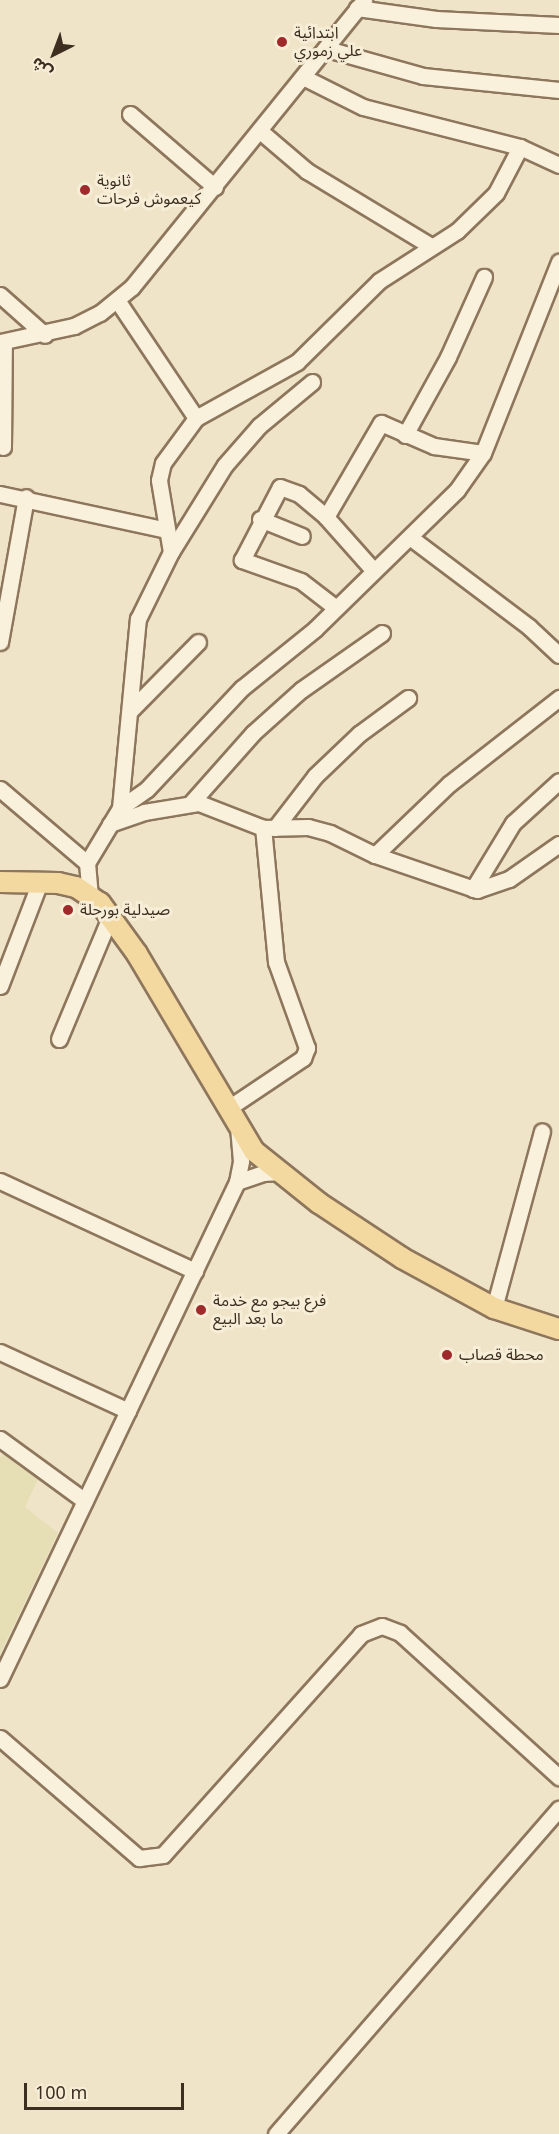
<!DOCTYPE html>
<html>
<head>
<meta charset="utf-8">
<style>
  body { margin:0 }
  #map { position:relative; width:559px; height:2134px; overflow:hidden; background:#f0e4c8; font-family:Georgia,"Noto Sans Arabic",serif }
  div>[style] { position:absolute }
  .farmland>* { inset:0; background:#e6deb5 }
  .roads { filter:drop-shadow(2px 0 #8d765c) drop-shadow(-2px 0 #8d765c) drop-shadow(0 2px #8d765c) drop-shadow(0 -2px #8d765c) }
  .minor>* { height:15px; margin:-7.5px; padding:0 7.5px; transform-origin:7.5px; border-radius:7.5px; background:#faf1dc }
  .major>* { height:20px; margin:-10px; padding:0 10px; transform-origin:10px; border-radius:10px; background:#f3d9a0 }
  .dots>* { width:16px; height:16px; translate:-50% -50%; box-sizing:border-box; border:3px solid #f7eed8; border-radius:50% }
  span { translate:-50% -50%; white-space:nowrap; text-align:center; line-height:1.15; -webkit-text-stroke:6px #f7eed8; paint-order:stroke }
  .poi-label { font-size:16px; color:#3d2e20 }
  .left { translate:0 -50%; text-align:left }
  .north { position:absolute; left:24px; top:24px; width:60px; height:60px; -webkit-text-stroke:4px #f7eed8; paint-order:stroke; rotate:222deg; font-size:16px; font-weight:700; line-height:24px; text-align:center; color:#3d2e20 }
  .north::after { content:''; display:block; margin:auto; width:21px; height:27px; background:#3d2e20; clip-path:polygon(50% 0,100% 100%,50% 72%,0 100%) }
  .scale { position:absolute; left:24px; top:2083px; width:160px; height:27px; box-sizing:border-box; border:3px solid #3d2e20; border-top:0; padding-left:8px; font-size:18px; line-height:21px; white-space:nowrap; color:#3d2e20; -webkit-text-stroke:4px #f7eed8; paint-order:stroke }
</style>
</head>
<body>
<div id="map">
  <div class="farmland">
    <i style="clip-path:polygon(5px 1453px,39px 1477px,25px 1507px,58px 1533px,0 1654px,0 1458px)"></i>
  </div>
  <div class="roads">
    <div class="minor">
      <i style="left:357px;top:8px;width:80px;rotate:7.9deg"></i>
      <i style="left:436px;top:19px;width:123px;rotate:2.8deg"></i>
      <i style="left:327px;top:49px;width:100px;rotate:15.7deg"></i>
      <i style="left:423px;top:76px;width:137px;rotate:5.9deg"></i>
      <i style="left:303px;top:77px;width:67px;rotate:26.6deg"></i>
      <i style="left:363px;top:107px;width:162px;rotate:14.3deg"></i>
      <i style="left:520px;top:147px;width:43px;rotate:24.8deg"></i>
      <i style="left:130px;top:114px;width:112px;rotate:40.7deg"></i>
      <i style="left:260px;top:131px;width:62px;rotate:40.4deg"></i>
      <i style="left:307px;top:171px;width:145px;rotate:31.2deg"></i>
      <i style="left:0;top:295px;width:60px;rotate:41.6deg"></i>
      <i style="left:0;top:342px;width:76px;rotate:-12.2deg"></i>
      <i style="left:74px;top:326px;width:29px;rotate:-27deg"></i>
      <i style="left:100px;top:313px;width:41px;rotate:-39.1deg"></i>
      <i style="left:132px;top:287px;width:369px;rotate:-51deg"></i>
      <i style="left:196px;top:418px;width:115px;rotate:-29deg"></i>
      <i style="left:297px;top:362px;width:115px;rotate:-44.6deg"></i>
      <i style="left:379px;top:281px;width:93px;rotate:-32.7deg"></i>
      <i style="left:457px;top:231px;width:54px;rotate:-44.3deg"></i>
      <i style="left:496px;top:193px;width:52px;rotate:-62.4deg"></i>
      <i style="left:405px;top:435px;width:89px;rotate:-61.1deg"></i>
      <i style="left:448px;top:357px;width:88px;rotate:-65.8deg"></i>
      <i style="left:3px;top:447px;width:105px;rotate:-89.5deg"></i>
      <i style="left:0;top:494px;width:170px;rotate:12.2deg"></i>
      <i style="left:326px;top:517px;width:109px;rotate:-59.7deg"></i>
      <i style="left:381px;top:423px;width:58px;rotate:23.5deg"></i>
      <i style="left:434px;top:446px;width:49px;rotate:8.1deg"></i>
      <i style="left:260px;top:519px;width:45px;rotate:22deg"></i>
      <i style="left:411px;top:538px;width:148px;rotate:37deg"></i>
      <i style="left:529px;top:627px;width:41px;rotate:43deg"></i>
      <i style="left:171px;top:552px;width:102px;rotate:-58.2deg"></i>
      <i style="left:225px;top:465px;width:52px;rotate:-48.9deg"></i>
      <i style="left:259px;top:426px;width:69px;rotate:-39.7deg"></i>
      <i style="left:336px;top:608px;width:44px;rotate:-142.4deg"></i>
      <i style="left:301px;top:581px;width:63px;rotate:-160.4deg"></i>
      <i style="left:242px;top:560px;width:82px;rotate:-62.5deg"></i>
      <i style="left:280px;top:487px;width:20px;rotate:20deg"></i>
      <i style="left:299px;top:494px;width:35px;rotate:40deg"></i>
      <i style="left:326px;top:517px;width:72px;rotate:48.4deg"></i>
      <i style="left:0;top:642px;width:147px;rotate:-79.8deg"></i>
      <i style="left:132px;top:709px;width:94px;rotate:-45.4deg"></i>
      <i style="left:0;top:789px;width:114px;rotate:40.4deg"></i>
      <i style="left:190px;top:804px;width:95px;rotate:-48.4deg"></i>
      <i style="left:253px;top:733px;width:64px;rotate:-41.9deg"></i>
      <i style="left:301px;top:690px;width:99px;rotate:-35.1deg"></i>
      <i style="left:120px;top:808px;width:33px;rotate:-35deg"></i>
      <i style="left:147px;top:789px;width:139px;rotate:-46.8deg"></i>
      <i style="left:242px;top:688px;width:94px;rotate:-38.9deg"></i>
      <i style="left:315px;top:629px;width:199px;rotate:-44.4deg"></i>
      <i style="left:457px;top:490px;width:45px;rotate:-54.9deg"></i>
      <i style="left:483px;top:453px;width:206px;rotate:-68.3deg"></i>
      <i style="left:110px;top:824px;width:36px;rotate:-19deg"></i>
      <i style="left:144px;top:812px;width:56px;rotate:-9.3deg"></i>
      <i style="left:199px;top:803px;width:69px;rotate:21.3deg"></i>
      <i style="left:263px;top:828px;width:45px;rotate:-1.3deg"></i>
      <i style="left:308px;top:827px;width:23px;rotate:15deg"></i>
      <i style="left:330px;top:833px;width:50px;rotate:26.1deg"></i>
      <i style="left:375px;top:855px;width:108px;rotate:18.9deg"></i>
      <i style="left:477px;top:890px;width:34px;rotate:-19deg"></i>
      <i style="left:509px;top:879px;width:61px;rotate:-35deg"></i>
      <i style="left:275px;top:828px;width:66px;rotate:-52.4deg"></i>
      <i style="left:315px;top:776px;width:61px;rotate:-43.7deg"></i>
      <i style="left:359px;top:734px;width:61px;rotate:-36.3deg"></i>
      <i style="left:375px;top:855px;width:103px;rotate:-43.8deg"></i>
      <i style="left:449px;top:784px;width:140px;rotate:-38deg"></i>
      <i style="left:473px;top:889px;width:77px;rotate:-58.8deg"></i>
      <i style="left:513px;top:823px;width:62px;rotate:-42.4deg"></i>
      <i style="left:90px;top:897px;width:34px;rotate:-95deg"></i>
      <i style="left:87px;top:863px;width:64px;rotate:-59deg"></i>
      <i style="left:120px;top:808px;width:190px;rotate:-84.6deg"></i>
      <i style="left:138px;top:619px;width:75px;rotate:-63.8deg"></i>
      <i style="left:171px;top:552px;width:73px;rotate:-99.5deg"></i>
      <i style="left:159px;top:480px;width:17px;rotate:-77deg"></i>
      <i style="left:163px;top:463px;width:56px;rotate:-53.7deg"></i>
      <i style="left:196px;top:418px;width:142px;rotate:-123.8deg"></i>
      <i style="left:0;top:986px;width:111px;rotate:-69deg"></i>
      <i style="left:59px;top:1039px;width:132px;rotate:-67.3deg"></i>
      <i style="left:227px;top:1109px;width:92px;rotate:-33.9deg"></i>
      <i style="left:303px;top:1058px;width:11px;rotate:-68deg"></i>
      <i style="left:307px;top:1048px;width:91px;rotate:-109.8deg"></i>
      <i style="left:276px;top:962px;width:135px;rotate:-95.5deg"></i>
      <i style="left:0;top:1181px;width:215px;rotate:24.8deg"></i>
      <i style="left:237px;top:1182px;width:28px;rotate:-19deg"></i>
      <i style="left:263px;top:1173px;width:17px;rotate:-3deg"></i>
      <i style="left:494px;top:1308px;width:183px;rotate:-74.8deg"></i>
      <i style="left:0;top:1352px;width:141px;rotate:24.7deg"></i>
      <i style="left:0;top:1439px;width:105px;rotate:36.1deg"></i>
      <i style="left:0;top:1679px;width:551px;rotate:-64.51deg"></i>
      <i style="left:237px;top:1182px;width:21px;rotate:-79deg"></i>
      <i style="left:241px;top:1161px;width:34px;rotate:-95deg"></i>
      <i style="left:0;top:1738px;width:184px;rotate:40.8deg"></i>
      <i style="left:139px;top:1858px;width:24px;rotate:-7deg"></i>
      <i style="left:163px;top:1855px;width:297px;rotate:-48.1deg"></i>
      <i style="left:361px;top:1634px;width:22px;rotate:-21deg"></i>
      <i style="left:382px;top:1626px;width:19px;rotate:21deg"></i>
      <i style="left:400px;top:1633px;width:215px;rotate:42.2deg"></i>
      <i style="left:276px;top:2134px;width:431px;rotate:-49deg"></i>
    </div>
    <div class="major">
      <i style="left:0;top:882px;width:58px;rotate:1deg"></i>
      <i style="left:58px;top:883px;width:18px;rotate:13deg"></i>
      <i style="left:76px;top:887px;width:29px;rotate:34deg"></i>
      <i style="left:100px;top:903px;width:63px;rotate:54deg"></i>
      <i style="left:137px;top:954px;width:229px;rotate:59.3deg"></i>
      <i style="left:254px;top:1151px;width:83px;rotate:38.7deg"></i>
      <i style="left:319px;top:1203px;width:100px;rotate:33.5deg"></i>
      <i style="left:402px;top:1258px;width:105px;rotate:28.5deg"></i>
      <i style="left:494px;top:1308px;width:68px;rotate:17.9deg"></i>
    </div>
  </div>
  <div class="dots">
    <i style="left:282px;top:42px;background:#9e2a2b"></i>
    <i style="left:85px;top:190px;background:#9e2a2b"></i>
    <i style="left:68px;top:910px;background:#9e2a2b"></i>
    <i style="left:201px;top:1310px;background:#9e2a2b"></i>
    <i style="left:447px;top:1355px;background:#9e2a2b"></i>
  </div>
  <div class="poi-label">
    <span class="left" style="left:294px;top:42px">ابتدائية<br>علي زموري</span>
    <span class="left" style="left:97px;top:190px">ثانوية<br>كيعموش فرحات</span>
    <span class="left" style="left:80px;top:910px">صيدلية بورحلة</span>
    <span class="left" style="left:213px;top:1310px">فرع بيجو مع خدمة<br>ما بعد البيع</span>
    <span class="left" style="left:459px;top:1355px">محطة قصاب</span>
  </div>
  <div class="north">ش</div>
  <div class="scale">100 m</div>
</div>
</body>
</html>
